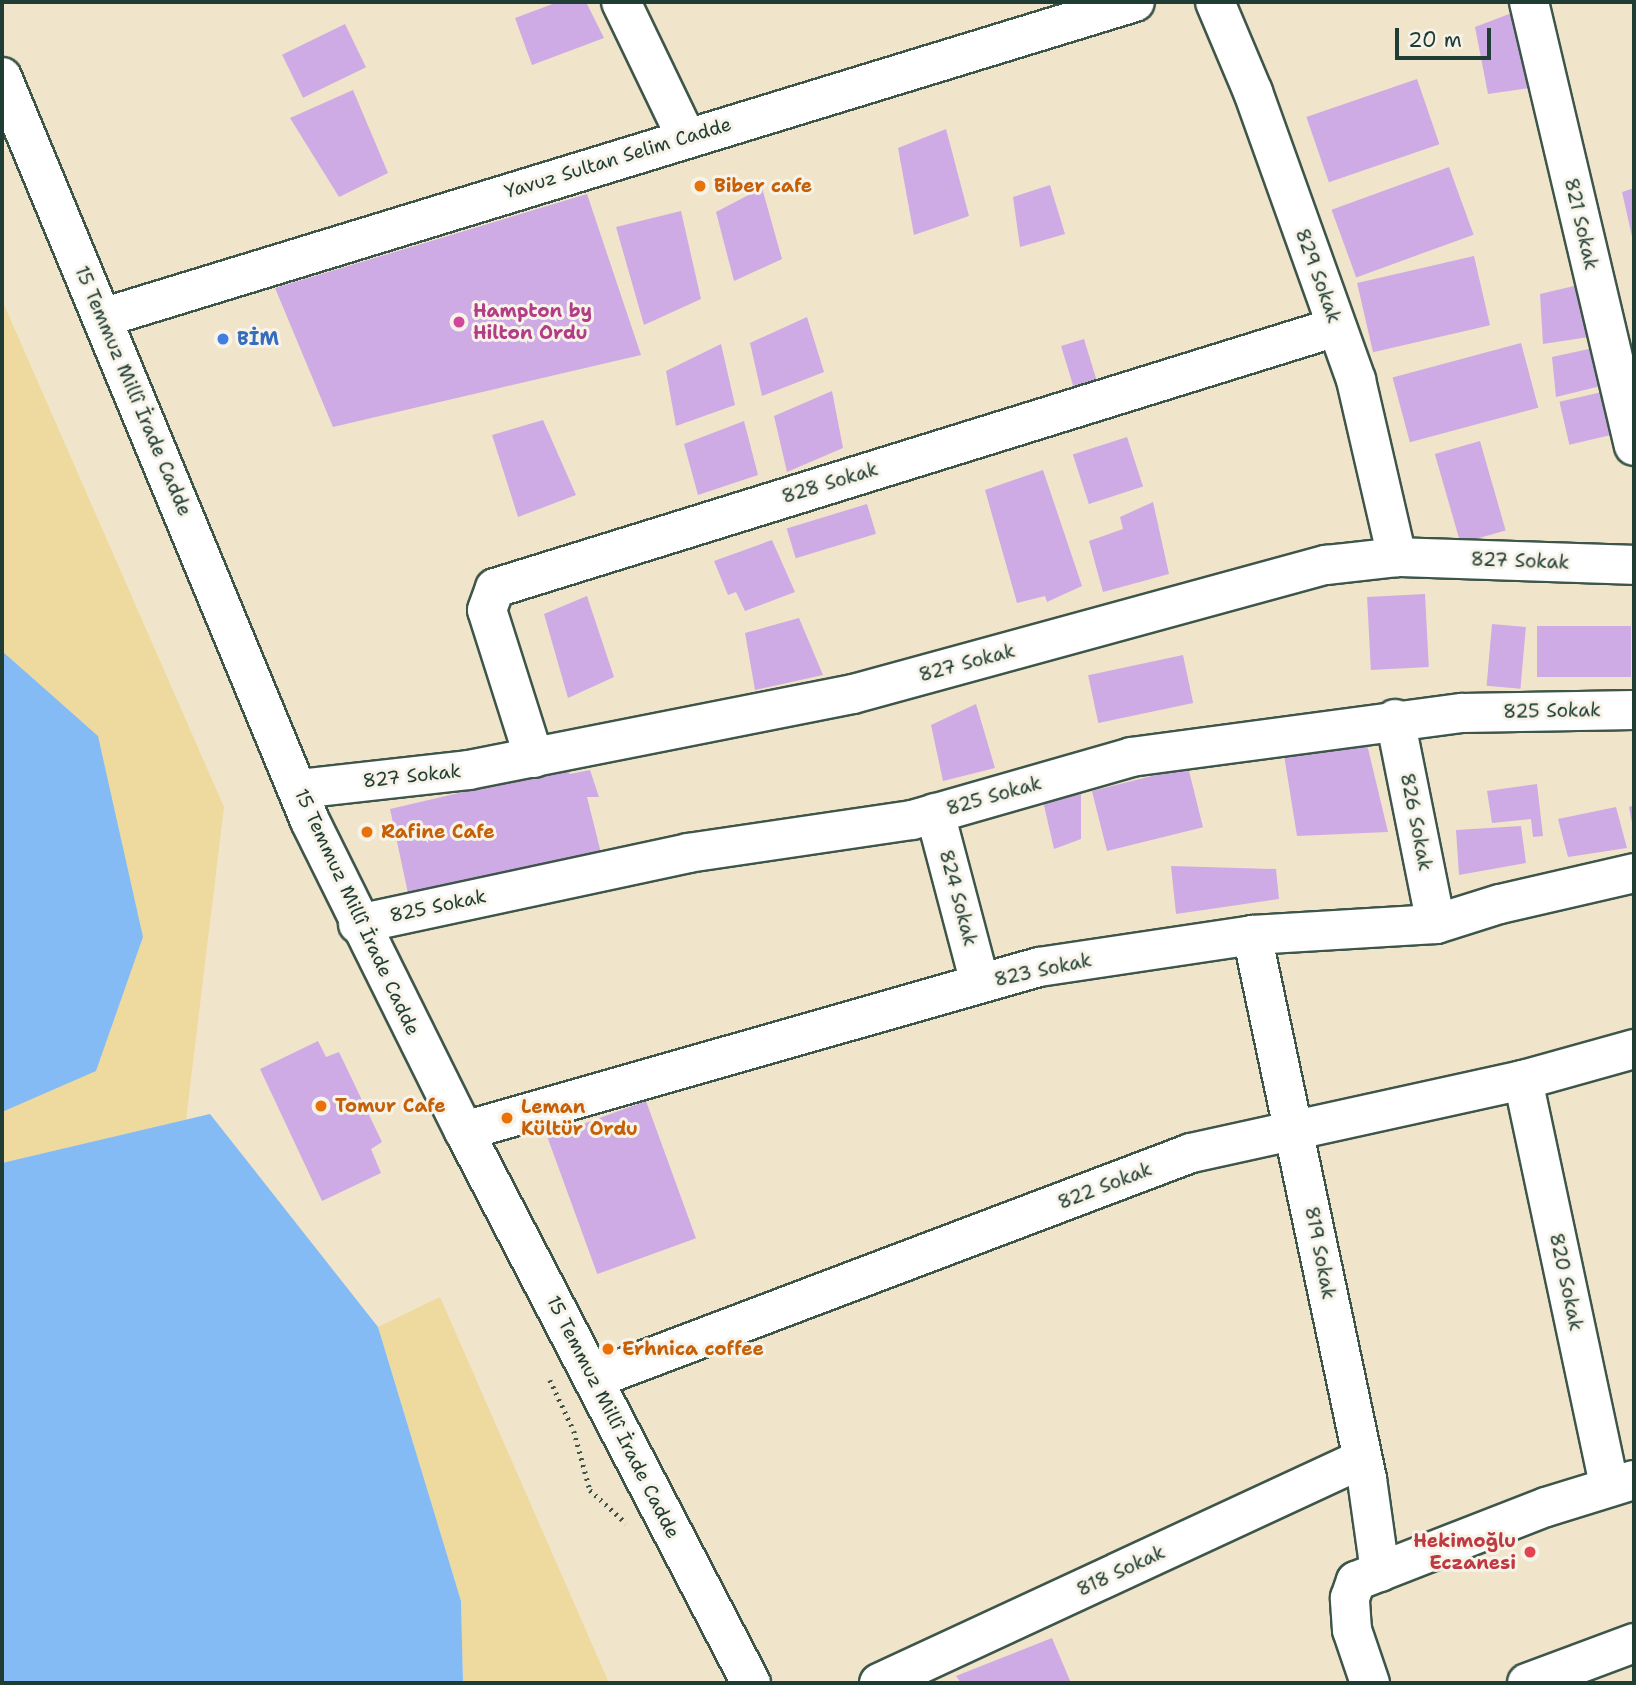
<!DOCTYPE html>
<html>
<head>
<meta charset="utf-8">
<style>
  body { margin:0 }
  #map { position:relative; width:1636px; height:1685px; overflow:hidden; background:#f0e5ca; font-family:"Shantell Sans",sans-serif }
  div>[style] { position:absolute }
  .sand>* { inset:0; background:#eeda9e }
  .water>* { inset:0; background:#85bbf4 }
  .building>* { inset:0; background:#ceabe5; transform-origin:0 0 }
  .path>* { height:4.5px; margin-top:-2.25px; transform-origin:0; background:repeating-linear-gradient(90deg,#3e564a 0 2px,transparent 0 7px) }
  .roads { filter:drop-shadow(2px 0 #3e564a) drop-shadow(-2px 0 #3e564a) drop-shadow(0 2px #3e564a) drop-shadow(0 -2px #3e564a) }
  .minor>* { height:38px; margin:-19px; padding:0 19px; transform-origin:19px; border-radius:19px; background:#fff }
  .major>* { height:38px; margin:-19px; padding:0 19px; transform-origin:19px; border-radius:19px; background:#fff }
  .dots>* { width:19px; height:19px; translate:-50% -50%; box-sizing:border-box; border:4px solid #f7f3e8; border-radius:50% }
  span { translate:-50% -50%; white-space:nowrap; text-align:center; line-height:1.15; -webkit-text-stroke:6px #f7f3e8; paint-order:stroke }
  .street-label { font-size:19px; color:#1f3d34 }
  .food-label { font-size:19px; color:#c56008; font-weight:700 }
  .left { translate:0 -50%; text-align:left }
  .hotel-label { font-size:19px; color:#b23c85; font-weight:700 }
  .shop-label { font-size:19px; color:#366cbe; font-weight:700 }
  .health-label { font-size:19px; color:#be3a42; font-weight:700 }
  .right { translate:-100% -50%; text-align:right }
  .frame { position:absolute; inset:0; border:4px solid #1f3d34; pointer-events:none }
  .scale { position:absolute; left:1395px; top:28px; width:96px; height:32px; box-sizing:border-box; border:4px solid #1f3d34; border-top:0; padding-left:9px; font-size:21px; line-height:24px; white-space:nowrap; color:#1f3d34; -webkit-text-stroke:5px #f7f3e8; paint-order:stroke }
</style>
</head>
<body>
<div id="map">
  <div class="sand">
    <i style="clip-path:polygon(2px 300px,224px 807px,186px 1120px,2px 1163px,2px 1107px,98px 736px,2px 651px)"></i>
    <i style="clip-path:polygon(440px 1297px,609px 1683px,463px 1683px,461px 1601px,378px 1327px)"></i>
  </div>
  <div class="water">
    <i style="clip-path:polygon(2px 651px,98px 736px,143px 937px,96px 1071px,2px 1112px)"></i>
    <i style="clip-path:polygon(210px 1114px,378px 1327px,461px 1601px,463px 1683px,2px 1683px,2px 1163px)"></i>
  </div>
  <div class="building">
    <i style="clip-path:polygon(558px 2px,586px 2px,604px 38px,532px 65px,515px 18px)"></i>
    <i style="clip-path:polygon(1525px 8px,1543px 86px,1488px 94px,1475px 27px)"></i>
    <i style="left:345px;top:24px;width:48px;height:70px;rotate:64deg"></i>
    <i style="left:1417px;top:79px;width:69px;height:117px;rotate:71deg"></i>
    <i style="clip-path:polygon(353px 90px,388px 173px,339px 197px,290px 118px)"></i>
    <i style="clip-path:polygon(946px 129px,969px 216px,914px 235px,898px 148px)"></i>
    <i style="left:1449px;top:167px;width:72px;height:125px;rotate:70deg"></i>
    <i style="clip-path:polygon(1050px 185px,1065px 234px,1020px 247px,1013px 197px)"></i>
    <i style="clip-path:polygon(762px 188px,782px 259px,734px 281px,716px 212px)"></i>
    <i style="clip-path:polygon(1634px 188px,1634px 241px,1633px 241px,1622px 192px)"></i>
    <i style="clip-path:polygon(587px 194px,641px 355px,333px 427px,275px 288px)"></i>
    <i style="clip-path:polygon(681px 211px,701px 299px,644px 325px,616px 227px)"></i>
    <i style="left:1474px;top:256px;width:71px;height:120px;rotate:77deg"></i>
    <i style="clip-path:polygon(1591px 282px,1602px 335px,1543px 344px,1540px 294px)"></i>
    <i style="clip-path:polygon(807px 317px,824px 372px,762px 396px,750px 343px)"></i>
    <i style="left:1084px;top:339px;width:42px;height:24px;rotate:73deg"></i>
    <i style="left:1521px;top:343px;width:67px;height:133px;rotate:75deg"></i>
    <i style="clip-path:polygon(721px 344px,735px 405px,676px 426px,666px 371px)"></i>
    <i style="clip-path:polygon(1607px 345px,1613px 383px,1556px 397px,1552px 357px)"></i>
    <i style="left:1615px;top:389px;width:44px;height:57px;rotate:77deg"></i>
    <i style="clip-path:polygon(832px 391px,843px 448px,787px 472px,774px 416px)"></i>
    <i style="clip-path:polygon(543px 420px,576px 495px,518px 517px,492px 435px)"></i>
    <i style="clip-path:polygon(744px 421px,758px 475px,698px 495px,684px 444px)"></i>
    <i style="left:1127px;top:437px;width:52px;height:57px;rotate:72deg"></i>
    <i style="left:1480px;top:441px;width:93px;height:47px;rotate:74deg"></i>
    <i style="clip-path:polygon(1043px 470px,1082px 586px,1047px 602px,1045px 596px,1017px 603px,985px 490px)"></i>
    <i style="clip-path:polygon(1153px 502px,1169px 574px,1103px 592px,1089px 541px,1123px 529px,1120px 517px)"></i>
    <i style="left:867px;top:504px;width:31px;height:84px;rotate:73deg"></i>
    <i style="clip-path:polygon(772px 540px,795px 592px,745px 611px,736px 592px,728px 595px,714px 561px)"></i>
    <i style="left:1425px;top:594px;width:73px;height:58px;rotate:87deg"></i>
    <i style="clip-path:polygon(587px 596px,614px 677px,568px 698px,544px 614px)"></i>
    <i style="clip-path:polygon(799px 618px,823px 675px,755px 690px,745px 633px)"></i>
    <i style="left:1492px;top:624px;width:34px;height:62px;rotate:5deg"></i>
    <i style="left:1631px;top:626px;width:51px;height:94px;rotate:90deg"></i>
    <i style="left:1183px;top:655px;width:49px;height:97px;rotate:78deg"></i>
    <i style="clip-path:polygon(976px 704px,995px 768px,943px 781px,931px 725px)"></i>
    <i style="clip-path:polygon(1366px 740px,1388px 832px,1297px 836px,1284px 755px)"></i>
    <i style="left:1188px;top:767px;width:62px;height:99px;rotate:76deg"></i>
    <i style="clip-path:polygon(566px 768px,570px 774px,590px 770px,599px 797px,587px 797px,601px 853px,615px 849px,617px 861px,409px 898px,390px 809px)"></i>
    <i style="clip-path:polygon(1537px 784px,1543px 836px,1533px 837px,1531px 819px,1492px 823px,1487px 791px)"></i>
    <i style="clip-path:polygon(1081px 794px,1081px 839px,1054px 849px,1043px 801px)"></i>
    <i style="clip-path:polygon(1634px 805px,1634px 828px,1633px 828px,1629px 807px)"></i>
    <i style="clip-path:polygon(1616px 807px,1627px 848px,1568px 857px,1558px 819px)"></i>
    <i style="clip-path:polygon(1521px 826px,1526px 863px,1459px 875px,1456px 830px)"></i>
    <i style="clip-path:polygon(1171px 866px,1276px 869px,1279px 899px,1176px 914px)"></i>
    <i style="clip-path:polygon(318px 1041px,326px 1057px,339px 1052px,382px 1142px,371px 1149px,381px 1173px,322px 1201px,260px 1069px)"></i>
    <i style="left:646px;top:1101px;width:146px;height:105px;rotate:70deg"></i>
    <i style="clip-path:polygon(1052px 1638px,1071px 1683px,961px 1683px,956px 1676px)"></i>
  </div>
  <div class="path">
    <i style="left:550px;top:1380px;width:56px;rotate:64.8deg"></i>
    <i style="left:574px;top:1431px;width:61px;rotate:74.8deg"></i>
    <i style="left:590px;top:1490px;width:49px;rotate:42.5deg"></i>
  </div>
  <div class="roads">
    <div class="minor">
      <i style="left:621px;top:2px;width:150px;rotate:64.3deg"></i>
      <i style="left:1215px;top:2px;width:98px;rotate:67.1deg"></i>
      <i style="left:1253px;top:92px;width:306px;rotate:70.3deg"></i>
      <i style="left:1356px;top:380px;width:182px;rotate:77deg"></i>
      <i style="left:1529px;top:2px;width:456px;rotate:76.7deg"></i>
      <i style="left:1395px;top:719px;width:209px;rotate:78.7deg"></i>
      <i style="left:534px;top:758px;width:155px;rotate:-107.6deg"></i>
      <i style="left:487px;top:610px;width:23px;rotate:-70deg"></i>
      <i style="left:495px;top:588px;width:881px;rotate:-17.24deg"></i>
      <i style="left:299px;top:789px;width:171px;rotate:-6.4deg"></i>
      <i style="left:469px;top:770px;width:391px;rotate:-11.2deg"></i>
      <i style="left:853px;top:694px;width:490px;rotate:-15.3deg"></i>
      <i style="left:1326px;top:565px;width:71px;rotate:-6.4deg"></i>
      <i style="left:1397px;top:557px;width:237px;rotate:1.9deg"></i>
      <i style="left:935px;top:813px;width:176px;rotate:75.2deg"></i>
      <i style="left:358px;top:924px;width:338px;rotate:-12.1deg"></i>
      <i style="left:688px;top:853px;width:226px;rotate:-8.4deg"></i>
      <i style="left:912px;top:820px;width:228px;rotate:-16deg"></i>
      <i style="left:1131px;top:757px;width:334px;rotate:-7.6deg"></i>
      <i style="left:1462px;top:713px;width:172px;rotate:-1deg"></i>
      <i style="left:1252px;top:935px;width:556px;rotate:78.06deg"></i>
      <i style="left:1367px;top:1479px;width:94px;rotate:82deg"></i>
      <i style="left:1523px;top:1080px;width:414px;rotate:78deg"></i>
      <i style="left:464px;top:1131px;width:598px;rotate:-15.92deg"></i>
      <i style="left:1039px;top:967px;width:215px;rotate:-8.5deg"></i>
      <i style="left:1252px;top:935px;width:184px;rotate:-3.4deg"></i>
      <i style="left:1436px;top:924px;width:67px;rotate:-17.4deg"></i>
      <i style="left:1500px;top:904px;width:138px;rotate:-13deg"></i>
      <i style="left:594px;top:1379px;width:638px;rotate:-20.73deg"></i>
      <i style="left:1191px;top:1153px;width:340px;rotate:-12.4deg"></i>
      <i style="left:1523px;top:1080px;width:115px;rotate:-15.6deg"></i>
      <i style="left:879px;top:1683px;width:532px;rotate:-24.88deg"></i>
      <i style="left:1370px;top:1683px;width:56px;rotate:-108.8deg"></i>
      <i style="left:1352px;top:1630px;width:32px;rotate:-94deg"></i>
      <i style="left:1350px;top:1598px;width:18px;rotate:-71deg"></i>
      <i style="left:1356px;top:1581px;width:204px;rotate:-21.3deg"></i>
      <i style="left:1546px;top:1507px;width:92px;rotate:-17.1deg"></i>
      <i style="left:1527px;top:1683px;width:114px;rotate:-20.5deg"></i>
    </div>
    <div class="major">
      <i style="left:2px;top:77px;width:805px;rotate:67.51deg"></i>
      <i style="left:310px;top:821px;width:346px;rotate:63.6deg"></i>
      <i style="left:464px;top:1131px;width:622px;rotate:62.53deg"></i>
      <i style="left:102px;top:318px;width:1080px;rotate:-17.01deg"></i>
    </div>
  </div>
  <div class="dots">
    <i style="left:700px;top:186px;background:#e8710a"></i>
    <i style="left:459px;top:322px;background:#d1479c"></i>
    <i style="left:223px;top:339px;background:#3f7fe0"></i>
    <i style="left:367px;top:832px;background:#e8710a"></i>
    <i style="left:321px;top:1106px;background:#e8710a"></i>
    <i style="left:507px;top:1118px;background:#e8710a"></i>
    <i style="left:608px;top:1349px;background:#e8710a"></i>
    <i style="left:1530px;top:1552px;background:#e0444e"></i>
  </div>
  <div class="street-label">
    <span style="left:618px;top:158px;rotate:-17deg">Yavuz Sultan Selim Cadde</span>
    <span style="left:1581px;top:224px;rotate:77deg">821 Sokak</span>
    <span style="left:1318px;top:276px;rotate:70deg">829 Sokak</span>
    <span style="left:133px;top:391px;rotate:67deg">15 Temmuz Millî İrade Cadde</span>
    <span style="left:830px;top:483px;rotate:-17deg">828 Sokak</span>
    <span style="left:1520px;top:561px;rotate:2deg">827 Sokak</span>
    <span style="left:967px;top:663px;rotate:-15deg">827 Sokak</span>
    <span style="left:1552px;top:711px;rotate:-1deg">825 Sokak</span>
    <span style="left:412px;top:776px;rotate:-6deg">827 Sokak</span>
    <span style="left:994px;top:796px;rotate:-16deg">825 Sokak</span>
    <span style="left:1416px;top:822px;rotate:79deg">826 Sokak</span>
    <span style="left:958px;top:898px;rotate:75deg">824 Sokak</span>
    <span style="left:438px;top:906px;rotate:-12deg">825 Sokak</span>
    <span style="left:357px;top:912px;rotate:65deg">15 Temmuz Millî İrade Cadde</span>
    <span style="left:1043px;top:970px;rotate:-12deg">823 Sokak</span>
    <span style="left:1105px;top:1186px;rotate:-21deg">822 Sokak</span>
    <span style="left:1320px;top:1253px;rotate:79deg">819 Sokak</span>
    <span style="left:1566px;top:1282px;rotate:78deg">820 Sokak</span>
    <span style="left:613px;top:1417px;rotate:63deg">15 Temmuz Millî İrade Cadde</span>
    <span style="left:1121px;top:1571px;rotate:-25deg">818 Sokak</span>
  </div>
  <div class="food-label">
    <span class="left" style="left:714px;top:186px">Biber cafe</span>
    <span class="left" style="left:381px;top:832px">Rafine Cafe</span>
    <span class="left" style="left:335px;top:1106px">Tomur Cafe</span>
    <span class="left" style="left:521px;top:1118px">Leman<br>Kültür Ordu</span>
    <span class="left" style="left:622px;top:1349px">Erhnica coffee</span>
  </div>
  <div class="hotel-label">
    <span class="left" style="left:473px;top:322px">Hampton by<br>Hilton Ordu</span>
  </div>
  <div class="shop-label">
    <span class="left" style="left:237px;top:339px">BİM</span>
  </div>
  <div class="health-label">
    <span class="right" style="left:1516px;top:1552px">Hekimoğlu<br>Eczanesi</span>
  </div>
  <div class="frame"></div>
  <div class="scale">20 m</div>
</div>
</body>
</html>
